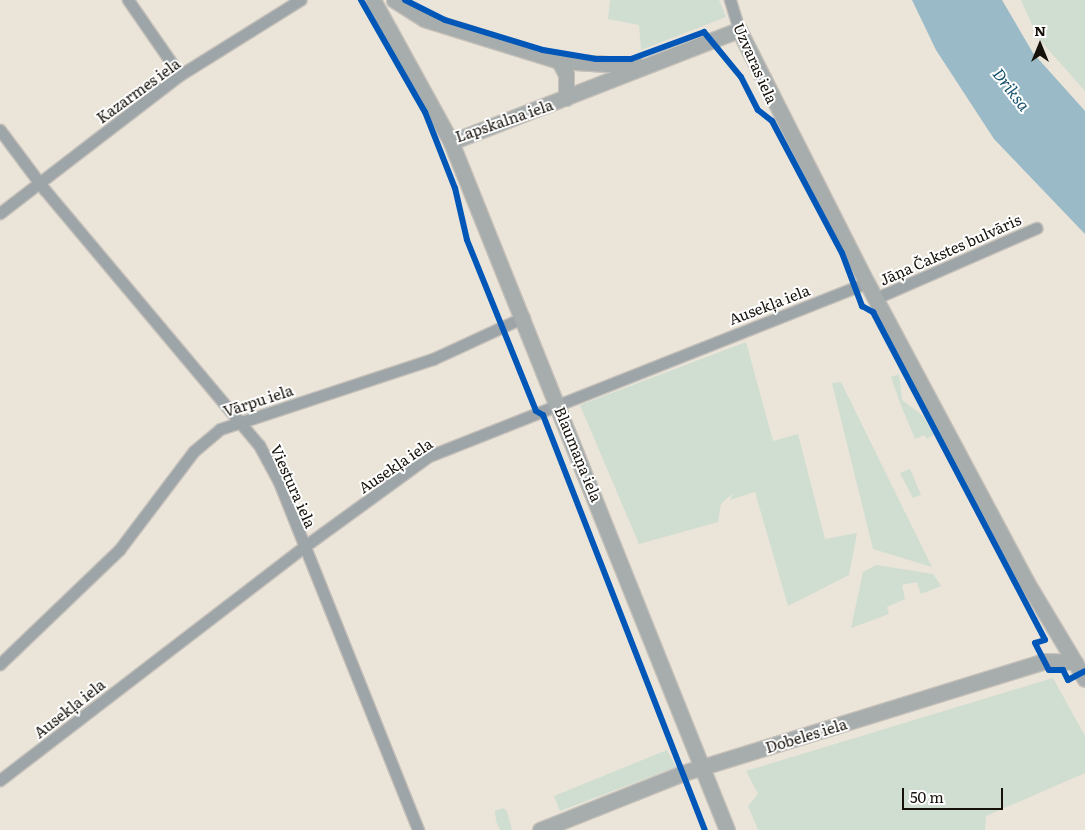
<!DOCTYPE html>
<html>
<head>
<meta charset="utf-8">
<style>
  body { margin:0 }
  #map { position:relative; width:1085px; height:830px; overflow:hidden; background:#eae4d9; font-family:Literata,serif }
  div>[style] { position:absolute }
  .green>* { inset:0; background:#d0ded1 }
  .water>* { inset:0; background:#9abac7 }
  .roads { filter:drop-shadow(1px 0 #c6c1ba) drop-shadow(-1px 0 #c6c1ba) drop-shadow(0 1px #c6c1ba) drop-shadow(0 -1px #c6c1ba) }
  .street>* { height:11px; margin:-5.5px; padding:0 5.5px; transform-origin:5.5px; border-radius:5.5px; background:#9da5a8 }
  .secondary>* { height:15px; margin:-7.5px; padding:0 7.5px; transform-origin:7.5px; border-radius:7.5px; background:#a6adac }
  .cycleway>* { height:6px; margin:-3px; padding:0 3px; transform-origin:3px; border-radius:3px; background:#0057b8 }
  span { translate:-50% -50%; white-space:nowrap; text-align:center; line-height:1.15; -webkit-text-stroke:4px #fff; paint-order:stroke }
  .street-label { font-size:15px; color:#16110a }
  .water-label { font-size:16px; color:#13516a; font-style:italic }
  .north { position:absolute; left:1015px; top:20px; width:50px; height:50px; -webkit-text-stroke:4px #fff; paint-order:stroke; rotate:0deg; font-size:14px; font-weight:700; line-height:20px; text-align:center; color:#16110a }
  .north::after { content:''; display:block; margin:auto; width:18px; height:22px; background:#16110a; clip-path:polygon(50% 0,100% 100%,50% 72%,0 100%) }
  .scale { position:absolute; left:902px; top:788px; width:101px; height:22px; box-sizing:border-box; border:2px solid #16110a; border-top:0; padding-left:6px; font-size:15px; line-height:18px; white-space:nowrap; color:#16110a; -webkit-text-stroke:4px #fff; paint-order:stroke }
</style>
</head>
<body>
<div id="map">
  <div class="green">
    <i style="clip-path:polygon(610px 0,719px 0,726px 17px,641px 50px,639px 25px,608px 19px)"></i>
    <i style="clip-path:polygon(1021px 0,1085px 0,1085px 91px,1038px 38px)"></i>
    <i style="clip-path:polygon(746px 342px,773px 441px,798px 434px,825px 539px,857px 533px,849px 575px,788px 606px,755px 492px,730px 500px,733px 493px,721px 504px,718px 522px,639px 544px,580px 405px)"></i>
    <i style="clip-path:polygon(899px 374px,902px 400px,923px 416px,934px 435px,926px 439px,925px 435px,915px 439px,900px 403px,891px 377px)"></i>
    <i style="clip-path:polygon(841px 382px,932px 567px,873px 549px,832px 383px)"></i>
    <i style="clip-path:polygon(910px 469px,921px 495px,913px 498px,900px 473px)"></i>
    <i style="clip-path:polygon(876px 565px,933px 574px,941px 586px,921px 594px,917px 582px,902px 585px,905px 599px,887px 607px,889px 614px,851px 628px,863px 572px)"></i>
    <i style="clip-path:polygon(1053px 678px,1085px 736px,1085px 773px,986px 816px,985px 830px,758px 830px,748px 806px,758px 794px,746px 771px)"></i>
    <i style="clip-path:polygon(667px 750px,676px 767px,560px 811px,554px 796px)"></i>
    <i style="clip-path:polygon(503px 808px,507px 811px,512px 830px,500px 830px,496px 821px,495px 811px)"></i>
  </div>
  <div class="water">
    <i style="clip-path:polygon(912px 0,1002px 0,1033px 53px,1085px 111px,1085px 234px,994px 139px,936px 50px)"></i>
  </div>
  <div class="roads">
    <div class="street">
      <i style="left:128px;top:0;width:91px;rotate:55.3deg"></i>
      <i style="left:730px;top:0;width:31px;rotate:73deg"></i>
      <i style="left:0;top:130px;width:74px;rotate:53.3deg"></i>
      <i style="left:44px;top:189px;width:334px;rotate:50deg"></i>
      <i style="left:259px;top:445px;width:42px;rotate:61.6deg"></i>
      <i style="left:279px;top:482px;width:375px;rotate:68.2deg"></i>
      <i style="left:0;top:213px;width:227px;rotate:-37.5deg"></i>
      <i style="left:180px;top:75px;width:142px;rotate:-32deg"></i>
      <i style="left:876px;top:298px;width:175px;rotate:-23.6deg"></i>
      <i style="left:0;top:664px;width:165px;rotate:-43.8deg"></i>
      <i style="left:119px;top:550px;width:124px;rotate:-52.9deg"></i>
      <i style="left:194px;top:451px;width:34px;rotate:-40deg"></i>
      <i style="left:220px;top:429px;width:224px;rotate:-18.2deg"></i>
      <i style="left:433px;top:359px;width:100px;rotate:-24.8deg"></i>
      <i style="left:0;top:780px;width:384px;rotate:-37.5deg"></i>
      <i style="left:305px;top:546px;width:153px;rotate:-36deg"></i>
      <i style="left:429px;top:456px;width:471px;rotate:-21.6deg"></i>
    </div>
    <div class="secondary">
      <i style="left:373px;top:0;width:162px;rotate:61.2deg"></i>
      <i style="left:451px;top:142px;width:741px;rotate:68.14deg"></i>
      <i style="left:394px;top:0;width:36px;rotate:32deg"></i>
      <i style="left:424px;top:19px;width:141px;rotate:17.3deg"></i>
      <i style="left:559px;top:61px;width:80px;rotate:3.6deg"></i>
      <i style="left:559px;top:61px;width:15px;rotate:62deg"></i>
      <i style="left:566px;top:74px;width:24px;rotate:90deg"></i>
      <i style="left:451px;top:142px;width:309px;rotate:-21.3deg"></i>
      <i style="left:739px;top:30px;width:284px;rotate:63.2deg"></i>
      <i style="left:867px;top:283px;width:338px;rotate:61.9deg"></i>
      <i style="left:1026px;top:581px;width:114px;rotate:59deg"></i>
      <i style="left:540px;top:830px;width:154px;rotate:-21.7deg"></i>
      <i style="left:683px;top:773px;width:378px;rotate:-17.2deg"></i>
      <i style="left:1044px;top:661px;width:31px;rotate:2deg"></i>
    </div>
  </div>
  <div class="cycleway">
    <i style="left:361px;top:0;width:129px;rotate:60.3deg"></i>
    <i style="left:425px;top:112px;width:82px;rotate:68.5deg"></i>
    <i style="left:455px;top:188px;width:53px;rotate:77deg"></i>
    <i style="left:467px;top:240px;width:184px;rotate:68deg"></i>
    <i style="left:536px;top:411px;width:8px;rotate:30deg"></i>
    <i style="left:543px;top:415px;width:445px;rotate:68.7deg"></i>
    <i style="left:405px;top:0;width:45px;rotate:26.6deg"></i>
    <i style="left:445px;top:20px;width:102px;rotate:17deg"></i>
    <i style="left:543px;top:50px;width:54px;rotate:9.6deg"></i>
    <i style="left:596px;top:59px;width:35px"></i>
    <i style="left:631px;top:59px;width:78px;rotate:-20.3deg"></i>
    <i style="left:704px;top:32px;width:58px;rotate:50.6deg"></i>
    <i style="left:741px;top:77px;width:37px;rotate:63deg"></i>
    <i style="left:758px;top:110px;width:18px;rotate:38deg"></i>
    <i style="left:772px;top:121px;width:149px;rotate:62.1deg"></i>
    <i style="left:842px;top:253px;width:57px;rotate:69.3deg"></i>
    <i style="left:862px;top:306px;width:13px;rotate:29deg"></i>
    <i style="left:873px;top:312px;width:370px;rotate:62.3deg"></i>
    <i style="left:1045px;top:640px;width:10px;rotate:163deg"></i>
    <i style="left:1035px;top:643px;width:30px;rotate:63deg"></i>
    <i style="left:1049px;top:670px;width:14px"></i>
    <i style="left:1063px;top:670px;width:11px;rotate:63deg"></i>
    <i style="left:1068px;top:680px;width:19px;rotate:-28deg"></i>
  </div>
  <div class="street-label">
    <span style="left:756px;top:63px;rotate:66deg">Uzvaras iela</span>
    <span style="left:138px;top:90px;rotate:-36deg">Kazarmes iela</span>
    <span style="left:504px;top:120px;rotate:-19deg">Lapskalna iela</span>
    <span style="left:950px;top:249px;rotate:-24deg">Jāņa Čakstes bulvāris</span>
    <span style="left:769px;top:304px;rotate:-21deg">Ausekļa iela</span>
    <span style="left:258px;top:400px;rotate:-18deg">Vārpu iela</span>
    <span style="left:579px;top:454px;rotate:68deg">Blaumaņa iela</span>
    <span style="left:395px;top:465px;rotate:-34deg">Ausekļa iela</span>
    <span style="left:294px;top:486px;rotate:66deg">Viestura iela</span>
    <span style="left:69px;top:708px;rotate:-38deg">Ausekļa iela</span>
    <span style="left:806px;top:735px;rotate:-17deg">Dobeles iela</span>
  </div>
  <div class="water-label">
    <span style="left:1012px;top:89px;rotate:52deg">Driksa</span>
  </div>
  <div class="north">N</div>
  <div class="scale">50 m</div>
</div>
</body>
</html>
